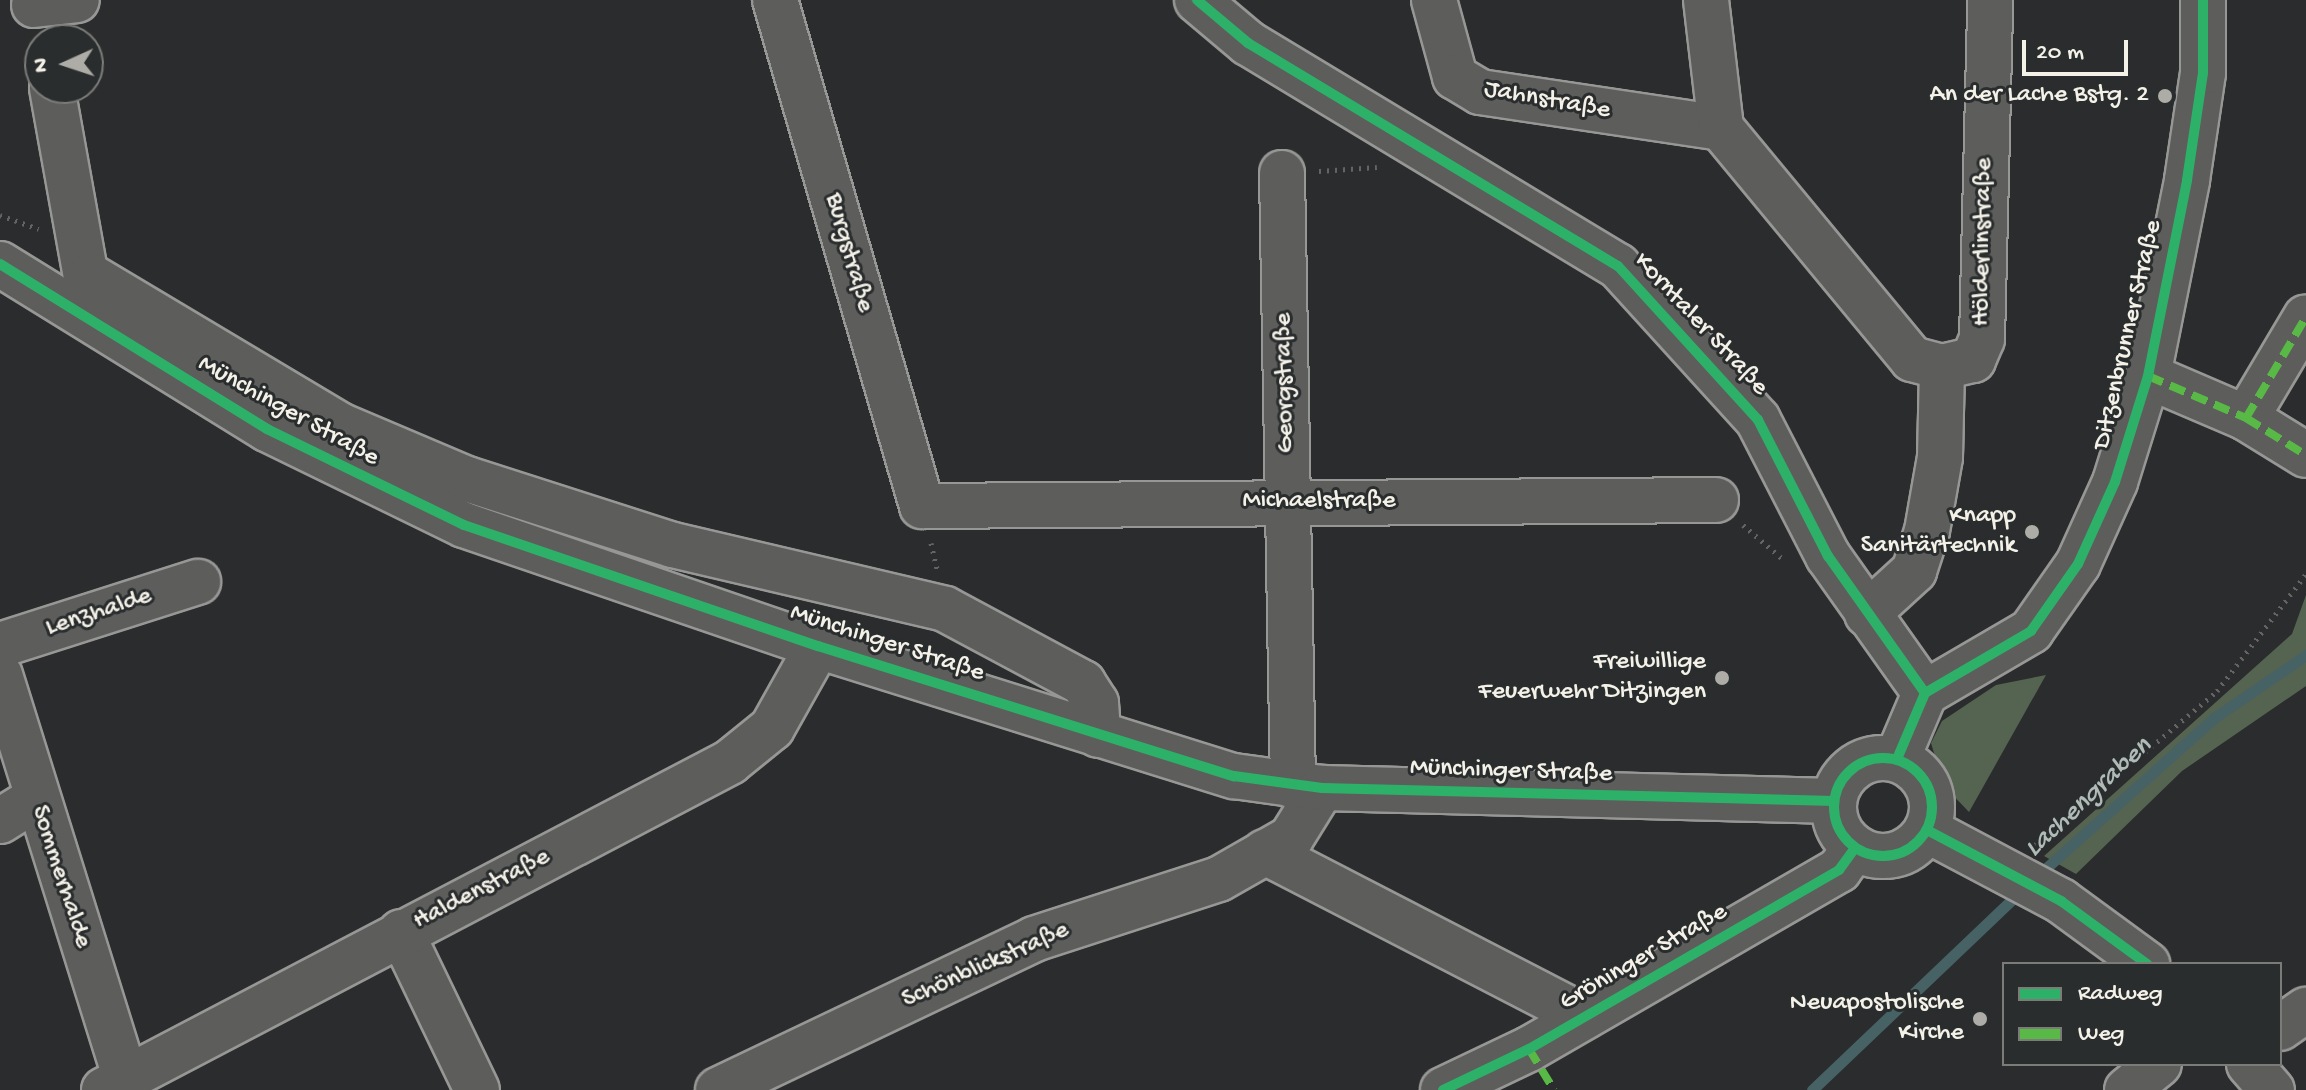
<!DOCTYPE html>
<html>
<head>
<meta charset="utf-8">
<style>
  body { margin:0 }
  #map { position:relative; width:2306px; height:1090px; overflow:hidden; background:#2b2c2d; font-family:"Gochi Hand",sans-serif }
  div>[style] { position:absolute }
  .green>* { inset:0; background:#556450 }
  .stream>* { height:11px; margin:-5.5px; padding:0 5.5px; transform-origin:5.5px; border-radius:5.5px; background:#466265 }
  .path>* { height:5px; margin-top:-2.5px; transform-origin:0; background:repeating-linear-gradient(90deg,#646464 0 2px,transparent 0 8px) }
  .roads { filter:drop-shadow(2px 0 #979796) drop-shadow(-2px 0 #979796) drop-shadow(0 2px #979796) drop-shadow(0 -2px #979796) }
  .minor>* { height:44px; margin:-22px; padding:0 22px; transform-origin:22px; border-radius:22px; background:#5d5d5c }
  .major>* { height:44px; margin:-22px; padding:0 22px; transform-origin:22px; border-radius:22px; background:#5d5d5c }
  .major>.ring { margin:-22px; padding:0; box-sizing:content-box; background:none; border:44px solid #5d5d5c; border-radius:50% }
  .quiet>* { height:8px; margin-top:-4px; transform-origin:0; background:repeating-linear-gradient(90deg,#58b947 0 16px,transparent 0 24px) }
  .cycleway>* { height:10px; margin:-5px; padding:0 5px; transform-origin:5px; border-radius:5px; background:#2db169 }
  .cycleway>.ring { margin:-5px; padding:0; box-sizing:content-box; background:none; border:10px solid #2db169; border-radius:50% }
  .dots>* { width:22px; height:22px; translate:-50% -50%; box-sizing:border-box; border:4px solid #2a2d2e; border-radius:50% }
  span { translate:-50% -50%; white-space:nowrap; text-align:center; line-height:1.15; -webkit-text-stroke:6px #2a2d2e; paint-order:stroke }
  .poi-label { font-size:26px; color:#f4f1e8 }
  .right { translate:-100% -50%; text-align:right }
  .street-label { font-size:26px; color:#f4f1e8 }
  .water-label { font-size:28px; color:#b0bab6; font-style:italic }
  .legend { position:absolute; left:2002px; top:962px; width:280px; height:104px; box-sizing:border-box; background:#2a2d2e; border:2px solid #7b7b78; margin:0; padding:10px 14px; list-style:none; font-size:24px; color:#f4f1e8 }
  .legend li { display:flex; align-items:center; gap:16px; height:40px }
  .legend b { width:40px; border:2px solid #7b7b78 }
  .north { position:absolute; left:24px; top:24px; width:80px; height:80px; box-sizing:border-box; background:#2a2d2e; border:2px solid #7b7b78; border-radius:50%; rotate:267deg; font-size:22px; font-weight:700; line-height:32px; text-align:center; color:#f4f1e8 }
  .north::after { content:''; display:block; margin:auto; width:28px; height:36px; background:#aeaca7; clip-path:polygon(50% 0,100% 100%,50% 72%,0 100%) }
  .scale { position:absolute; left:2022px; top:40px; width:106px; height:36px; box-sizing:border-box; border:4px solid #f4f1e8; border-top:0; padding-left:10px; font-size:24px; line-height:28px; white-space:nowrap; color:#f4f1e8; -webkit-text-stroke:6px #2a2d2e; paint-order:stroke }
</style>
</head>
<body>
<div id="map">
  <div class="green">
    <i style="clip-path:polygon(2306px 595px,2306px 686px,2182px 771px,2076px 874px,2044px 856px,2292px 634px)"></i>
    <i style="clip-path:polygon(2046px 675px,1969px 812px,1944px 786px,1931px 743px,1942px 721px,1996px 685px)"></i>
  </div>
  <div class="stream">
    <i style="left:2035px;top:878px;width:240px;rotate:-41.8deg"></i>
    <i style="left:2214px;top:718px;width:112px;rotate:-34.4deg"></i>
    <i style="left:1812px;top:1090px;width:291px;rotate:-43.6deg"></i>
  </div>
  <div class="path">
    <i style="left:1319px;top:171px;width:58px;rotate:-3.9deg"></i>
    <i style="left:0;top:215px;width:41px;rotate:19.7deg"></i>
    <i style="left:1743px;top:525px;width:54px;rotate:40.5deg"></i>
    <i style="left:931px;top:543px;width:27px;rotate:77deg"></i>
    <i style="left:2035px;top:845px;width:238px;rotate:-40.2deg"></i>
    <i style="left:2217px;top:691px;width:147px;rotate:-52.7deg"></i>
  </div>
  <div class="roads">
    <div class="minor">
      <i style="left:775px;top:0;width:527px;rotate:73.8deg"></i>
      <i style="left:922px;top:506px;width:794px;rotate:-0.43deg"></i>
      <i style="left:1197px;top:0;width:67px;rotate:40.1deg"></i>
      <i style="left:1248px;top:43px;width:432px;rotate:31.1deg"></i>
      <i style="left:1618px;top:266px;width:208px;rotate:47.7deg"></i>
      <i style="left:1758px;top:420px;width:153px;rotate:62.8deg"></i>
      <i style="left:1828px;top:556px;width:168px;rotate:54.7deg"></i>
      <i style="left:1434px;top:0;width:80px;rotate:74.7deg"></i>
      <i style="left:1455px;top:77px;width:29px;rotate:31deg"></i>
      <i style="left:1480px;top:92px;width:244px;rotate:8.5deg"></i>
      <i style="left:1706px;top:0;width:129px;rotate:83.3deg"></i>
      <i style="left:34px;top:5px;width:43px;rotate:-6.6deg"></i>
      <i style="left:52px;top:88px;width:220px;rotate:79.8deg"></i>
      <i style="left:1721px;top:128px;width:300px;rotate:50.4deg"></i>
      <i style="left:1912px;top:359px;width:31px;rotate:15deg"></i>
      <i style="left:1942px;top:367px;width:32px;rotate:-13deg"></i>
      <i style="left:1973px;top:360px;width:23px;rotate:-67deg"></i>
      <i style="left:1982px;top:339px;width:339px;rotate:-88.6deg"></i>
      <i style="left:1282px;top:173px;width:613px;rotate:88.97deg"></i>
      <i style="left:90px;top:276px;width:293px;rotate:30.8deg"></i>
      <i style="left:342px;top:426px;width:136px;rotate:23deg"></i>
      <i style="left:467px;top:479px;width:216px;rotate:17.8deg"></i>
      <i style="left:673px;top:545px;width:279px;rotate:13.2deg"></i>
      <i style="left:945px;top:609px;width:157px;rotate:28.2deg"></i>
      <i style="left:1083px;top:683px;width:24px;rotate:57deg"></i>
      <i style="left:1096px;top:703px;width:32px;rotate:86deg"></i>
      <i style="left:2148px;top:376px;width:107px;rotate:23.2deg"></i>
      <i style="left:2246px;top:418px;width:70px;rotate:31.7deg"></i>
      <i style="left:2246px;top:418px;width:117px;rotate:-59.3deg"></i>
      <i style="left:1867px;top:614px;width:64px;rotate:-42.5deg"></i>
      <i style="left:1914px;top:571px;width:42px;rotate:-72deg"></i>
      <i style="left:1927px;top:531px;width:75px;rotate:-80deg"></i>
      <i style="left:1940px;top:457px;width:90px;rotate:-88.7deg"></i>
      <i style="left:0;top:645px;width:208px;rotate:-17.7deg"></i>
      <i style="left:0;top:675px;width:421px;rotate:72.7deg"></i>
      <i style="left:1897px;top:759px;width:72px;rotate:-67deg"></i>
      <i style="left:1925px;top:693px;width:123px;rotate:-30.3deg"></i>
      <i style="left:2031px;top:631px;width:82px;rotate:-55deg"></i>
      <i style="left:2078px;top:564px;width:90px;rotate:-65.7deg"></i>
      <i style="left:2115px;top:482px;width:111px;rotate:-72.7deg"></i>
      <i style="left:2148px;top:376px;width:200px;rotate:-78.7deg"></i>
      <i style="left:2187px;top:180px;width:108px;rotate:-81.5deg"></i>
      <i style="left:2203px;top:73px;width:73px;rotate:-90deg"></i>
      <i style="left:0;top:821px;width:40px;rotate:-32deg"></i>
      <i style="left:1265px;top:852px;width:359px;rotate:27.3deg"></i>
      <i style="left:401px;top:932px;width:175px;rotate:64.3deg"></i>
      <i style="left:2280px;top:1028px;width:32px;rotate:-35deg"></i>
      <i style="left:104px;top:1090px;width:707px;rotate:-27.65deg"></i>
      <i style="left:730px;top:762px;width:54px;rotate:-39deg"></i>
      <i style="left:772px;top:728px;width:94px;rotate:-60.7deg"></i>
      <i style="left:718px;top:1090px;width:350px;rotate:-25.5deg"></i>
      <i style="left:1034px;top:939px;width:194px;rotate:-18deg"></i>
      <i style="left:1219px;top:879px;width:83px;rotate:-29.7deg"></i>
      <i style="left:1291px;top:838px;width:59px;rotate:-58.2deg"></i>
      <i style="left:1443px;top:1090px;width:95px;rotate:-25.5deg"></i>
      <i style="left:1529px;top:1049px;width:358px;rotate:-30deg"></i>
      <i style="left:1839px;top:870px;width:27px;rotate:-54deg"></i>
      <i style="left:2127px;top:1090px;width:41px;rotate:-39.1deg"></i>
    </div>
    <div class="major">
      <i style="left:0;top:264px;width:314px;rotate:31.7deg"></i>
      <i style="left:267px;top:429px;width:219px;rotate:26deg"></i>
      <i style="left:464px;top:525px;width:374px;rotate:18.9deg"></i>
      <i style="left:818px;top:646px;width:436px;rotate:17.4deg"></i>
      <i style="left:1234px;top:776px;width:89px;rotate:7.8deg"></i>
      <i style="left:1322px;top:788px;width:512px;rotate:1.45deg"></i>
      <i class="ring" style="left:1834px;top:758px;width:54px;height:54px"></i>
      <i style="left:1927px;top:830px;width:152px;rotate:27.9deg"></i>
      <i style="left:2061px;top:901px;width:107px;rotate:36.2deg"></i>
      <i style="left:2249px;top:1064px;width:35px;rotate:49deg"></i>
    </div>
  </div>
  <div class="quiet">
    <i style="left:2148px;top:376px;width:107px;rotate:23.2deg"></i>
    <i style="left:2246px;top:418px;width:70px;rotate:31.7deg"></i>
    <i style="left:2246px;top:418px;width:117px;rotate:-59.3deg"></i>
    <i style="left:1529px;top:1049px;width:48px;rotate:58.6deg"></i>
  </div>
  <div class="cycleway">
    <i style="left:1197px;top:0;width:67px;rotate:40.1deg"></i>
    <i style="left:1248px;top:43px;width:432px;rotate:31.1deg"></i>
    <i style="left:1618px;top:266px;width:208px;rotate:47.7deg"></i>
    <i style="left:1758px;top:420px;width:153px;rotate:62.8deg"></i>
    <i style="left:1828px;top:556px;width:168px;rotate:54.7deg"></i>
    <i style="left:0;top:264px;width:314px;rotate:31.7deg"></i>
    <i style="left:267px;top:429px;width:219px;rotate:26deg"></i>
    <i style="left:464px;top:525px;width:374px;rotate:18.9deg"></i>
    <i style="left:818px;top:646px;width:436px;rotate:17.4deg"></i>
    <i style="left:1234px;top:776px;width:89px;rotate:7.8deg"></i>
    <i style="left:1322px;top:788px;width:512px;rotate:1.45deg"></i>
    <i class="ring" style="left:1834px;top:758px;width:88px;height:88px"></i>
    <i style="left:1897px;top:759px;width:72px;rotate:-67deg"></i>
    <i style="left:1925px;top:693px;width:123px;rotate:-30.3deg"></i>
    <i style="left:2031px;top:631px;width:82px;rotate:-55deg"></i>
    <i style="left:2078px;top:564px;width:90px;rotate:-65.7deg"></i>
    <i style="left:2115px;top:482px;width:111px;rotate:-72.7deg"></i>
    <i style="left:2148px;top:376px;width:200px;rotate:-78.7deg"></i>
    <i style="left:2187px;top:180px;width:108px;rotate:-81.5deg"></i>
    <i style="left:2203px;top:73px;width:73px;rotate:-90deg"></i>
    <i style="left:1927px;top:830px;width:152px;rotate:27.9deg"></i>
    <i style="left:2061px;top:901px;width:107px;rotate:36.2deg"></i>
    <i style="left:1443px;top:1090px;width:95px;rotate:-25.5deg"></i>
    <i style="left:1529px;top:1049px;width:358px;rotate:-30deg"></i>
    <i style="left:1839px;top:870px;width:27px;rotate:-54deg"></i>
  </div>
  <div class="dots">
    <i style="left:2165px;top:96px;background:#aeaca7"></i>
    <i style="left:2032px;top:532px;background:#aeaca7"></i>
    <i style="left:1722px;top:678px;background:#aeaca7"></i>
    <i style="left:1980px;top:1019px;background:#aeaca7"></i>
  </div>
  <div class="poi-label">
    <span class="right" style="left:2149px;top:96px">An der Lache Bstg. 2</span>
    <span class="right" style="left:2016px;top:532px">Knapp<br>Sanitärtechnik</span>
    <span class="right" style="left:1706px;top:678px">Freiwillige<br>Feuerwehr Ditzingen</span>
    <span class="right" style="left:1964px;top:1019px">Neuapostolische<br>Kirche</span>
  </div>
  <div class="street-label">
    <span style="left:1547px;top:101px;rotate:10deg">Jahnstraße</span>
    <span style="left:1984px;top:242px;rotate:-89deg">Hölderlinstraße</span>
    <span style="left:848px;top:253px;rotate:74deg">Burgstraße</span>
    <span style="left:1700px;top:325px;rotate:47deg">Korntaler Straße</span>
    <span style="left:2129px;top:335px;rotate:-77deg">Ditzenbrunner Straße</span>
    <span style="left:1286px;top:383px;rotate:-91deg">Georgstraße</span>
    <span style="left:288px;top:412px;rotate:29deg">Münchinger Straße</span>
    <span style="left:1319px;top:502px">Michaelstraße</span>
    <span style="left:99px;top:613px;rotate:-18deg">Lenzhalde</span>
    <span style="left:887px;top:644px;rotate:18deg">Münchinger Straße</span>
    <span style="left:1511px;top:772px;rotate:2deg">Münchinger Straße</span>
    <span style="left:60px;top:877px;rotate:72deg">Sommerhalde</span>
    <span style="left:482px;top:890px;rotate:-27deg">Haldenstraße</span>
    <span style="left:1644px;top:958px;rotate:-30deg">Gröninger Straße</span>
    <span style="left:986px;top:966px;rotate:-24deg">Schönblickstraße</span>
  </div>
  <div class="water-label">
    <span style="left:2089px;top:798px;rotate:-43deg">Lachengraben</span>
  </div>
  <ul class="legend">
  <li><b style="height:10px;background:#2db169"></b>Radweg</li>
  <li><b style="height:10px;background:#58b947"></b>Weg</li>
  </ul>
  <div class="north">N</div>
  <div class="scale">20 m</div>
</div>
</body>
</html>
